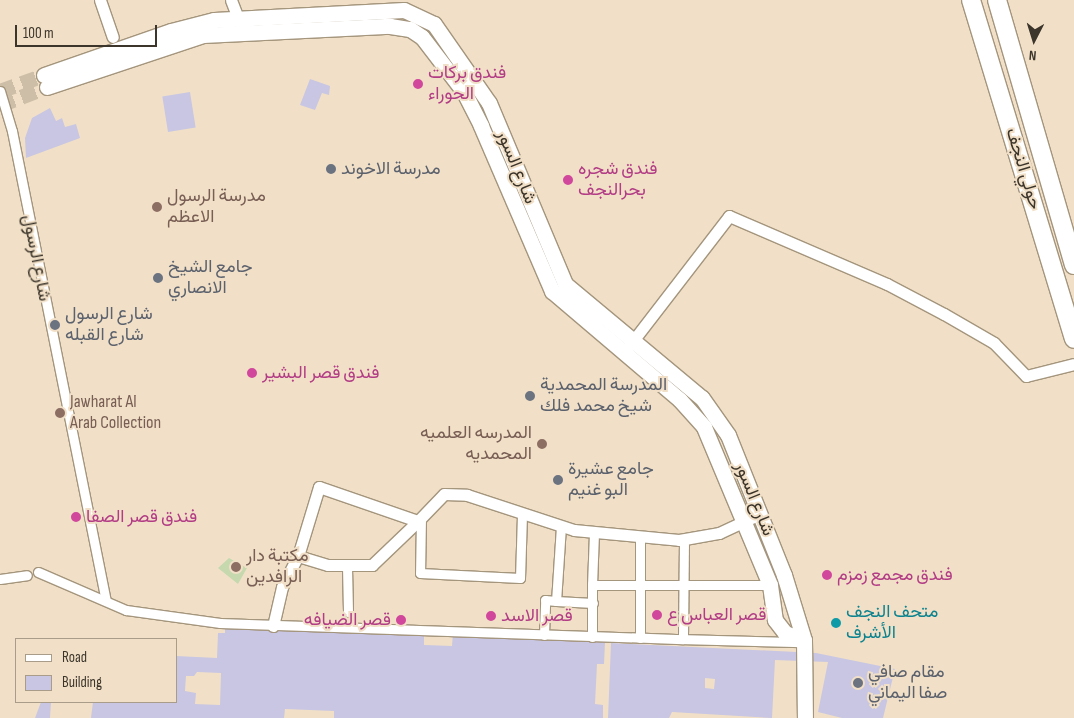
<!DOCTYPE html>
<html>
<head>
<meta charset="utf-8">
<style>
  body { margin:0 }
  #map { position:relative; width:1074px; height:718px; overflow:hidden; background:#f1e0c7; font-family:"Sofia Sans Condensed",Vazirmatn,sans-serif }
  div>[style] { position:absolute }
  .green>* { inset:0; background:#c5d8ae }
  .building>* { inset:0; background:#c8c6e2; transform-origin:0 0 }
  .secondary-tunnel>* { height:15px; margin-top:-7.5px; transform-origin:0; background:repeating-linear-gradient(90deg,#cdbea8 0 15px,transparent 0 23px) }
  .roads { filter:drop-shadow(1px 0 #a4957d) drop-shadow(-1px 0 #a4957d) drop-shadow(0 1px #a4957d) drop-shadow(0 -1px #a4957d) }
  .pedestrian>* { height:9px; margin:-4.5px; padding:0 4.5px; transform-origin:4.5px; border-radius:4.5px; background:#fff }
  .minor>* { height:11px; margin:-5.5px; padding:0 5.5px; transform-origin:5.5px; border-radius:5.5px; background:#fff }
  .secondary>* { height:15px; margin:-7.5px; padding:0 7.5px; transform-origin:7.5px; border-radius:7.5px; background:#fff }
  .primary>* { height:18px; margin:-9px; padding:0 9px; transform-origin:9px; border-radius:9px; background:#fff }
  .dots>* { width:14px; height:14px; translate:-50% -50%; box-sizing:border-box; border:2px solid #f1e0c7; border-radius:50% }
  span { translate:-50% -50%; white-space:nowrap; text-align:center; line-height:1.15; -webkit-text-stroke:4px #f1e0c7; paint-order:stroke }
  .hotel-label { font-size:18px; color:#b23c85 }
  .left { translate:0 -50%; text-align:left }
  .right { translate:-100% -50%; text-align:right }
  .street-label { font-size:18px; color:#3c352b }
  .worship-label { font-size:18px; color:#5b616d }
  .education-label { font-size:18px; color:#785e54 }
  .culture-label { font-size:18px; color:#0d838f }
  .legend { position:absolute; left:15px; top:638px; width:162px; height:65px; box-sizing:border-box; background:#f1e0c7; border:1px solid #a99c89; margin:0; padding:6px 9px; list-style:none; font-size:15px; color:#3c352b }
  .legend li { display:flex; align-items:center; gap:10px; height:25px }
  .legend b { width:25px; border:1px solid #a99c89 }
  .north { position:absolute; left:1009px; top:15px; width:50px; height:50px; -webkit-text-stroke:4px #f1e0c7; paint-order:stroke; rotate:185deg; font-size:14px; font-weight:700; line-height:20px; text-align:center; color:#3c352b }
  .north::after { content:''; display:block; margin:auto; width:18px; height:22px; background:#3c352b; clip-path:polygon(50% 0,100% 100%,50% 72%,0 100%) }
  .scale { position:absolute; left:15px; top:25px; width:142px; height:22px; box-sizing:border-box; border:2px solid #3c352b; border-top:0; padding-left:6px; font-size:15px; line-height:18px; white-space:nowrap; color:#3c352b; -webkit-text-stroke:4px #f1e0c7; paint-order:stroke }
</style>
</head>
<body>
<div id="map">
  <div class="green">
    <i style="clip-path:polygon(229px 558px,247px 568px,238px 584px,218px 568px)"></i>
  </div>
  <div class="building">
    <i style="clip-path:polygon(310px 79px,330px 86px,329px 95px,322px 93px,315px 110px,300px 105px)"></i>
    <i style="left:190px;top:92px;width:36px;height:28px;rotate:81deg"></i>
    <i style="clip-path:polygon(50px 108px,56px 121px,62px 118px,65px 127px,76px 124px,80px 138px,26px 158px,25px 138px,32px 118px)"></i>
    <i style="clip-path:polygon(evenodd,225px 624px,424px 633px,424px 645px,452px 646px,453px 633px,605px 642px,604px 664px,597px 664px,595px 704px,603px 705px,603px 718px,334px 718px,334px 711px,285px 709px,284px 718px,91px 718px,93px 702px,176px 702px,176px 656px,217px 658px,218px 633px,225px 633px,225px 624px,197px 672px,221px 673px,220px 705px,195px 704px,196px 693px,185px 691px,186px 676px,194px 676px,197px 672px)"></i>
    <i style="clip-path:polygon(evenodd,611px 643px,816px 653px,895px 669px,883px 718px,842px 718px,818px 712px,828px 662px,775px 660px,772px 718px,672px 712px,669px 718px,608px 718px,611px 643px,705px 678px,715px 679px,714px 689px,705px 688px,705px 678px)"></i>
    <i style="clip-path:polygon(41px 702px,51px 702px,50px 718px,35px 718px)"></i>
  </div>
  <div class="secondary-tunnel">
    <i style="left:0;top:91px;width:47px;rotate:-20deg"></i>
    <i style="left:0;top:105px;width:50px;rotate:-21deg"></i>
  </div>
  <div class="roads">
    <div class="pedestrian">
      <i style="left:0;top:91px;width:42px;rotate:73.3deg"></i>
      <i style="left:12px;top:131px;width:479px;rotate:78.7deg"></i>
      <i style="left:421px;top:518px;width:55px;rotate:91deg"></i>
      <i style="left:420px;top:573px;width:100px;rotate:2.9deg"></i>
      <i style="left:520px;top:578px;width:65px;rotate:-88.2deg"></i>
      <i style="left:561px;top:526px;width:75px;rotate:93.8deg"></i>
      <i style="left:556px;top:601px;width:37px;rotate:3deg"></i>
      <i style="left:594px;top:533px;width:52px;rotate:92.2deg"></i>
      <i style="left:592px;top:585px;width:178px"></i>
      <i style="left:684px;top:540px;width:99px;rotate:90.6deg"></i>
      <i style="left:683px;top:639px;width:115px;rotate:1.5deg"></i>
      <i style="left:347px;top:567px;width:45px;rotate:88.7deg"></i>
      <i style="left:38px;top:572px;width:96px;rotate:23.4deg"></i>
      <i style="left:126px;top:610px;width:95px;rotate:7.9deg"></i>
      <i style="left:220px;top:623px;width:463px;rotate:2deg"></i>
      <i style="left:0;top:579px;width:27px;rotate:-8deg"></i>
      <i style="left:544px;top:635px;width:35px;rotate:-88deg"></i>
      <i style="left:545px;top:600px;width:11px;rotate:5deg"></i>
      <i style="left:592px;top:637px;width:52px;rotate:-90deg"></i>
      <i style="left:640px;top:638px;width:100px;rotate:-90deg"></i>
    </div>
    <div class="minor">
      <i style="left:100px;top:0;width:39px;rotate:71deg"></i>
      <i style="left:231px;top:0;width:26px;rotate:69deg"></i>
      <i style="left:629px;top:346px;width:164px;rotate:-52.4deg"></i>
      <i style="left:729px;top:216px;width:172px;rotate:23.3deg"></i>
      <i style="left:887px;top:284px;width:64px;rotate:27.8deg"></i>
      <i style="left:944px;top:314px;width:58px;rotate:30.1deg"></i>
      <i style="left:994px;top:343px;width:46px;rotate:45.9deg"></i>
      <i style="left:1026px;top:376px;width:49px;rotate:-14deg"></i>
      <i style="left:298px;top:556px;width:31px;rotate:17deg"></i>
      <i style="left:328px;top:565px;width:44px"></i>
      <i style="left:372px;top:565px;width:64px;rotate:-43.7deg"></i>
      <i style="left:273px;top:626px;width:40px;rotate:-77deg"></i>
      <i style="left:282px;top:587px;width:35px;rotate:-63deg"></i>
      <i style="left:298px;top:556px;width:72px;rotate:-73.1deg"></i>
      <i style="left:319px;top:487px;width:105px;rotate:19deg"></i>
      <i style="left:418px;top:521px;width:37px;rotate:-46deg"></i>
      <i style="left:444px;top:494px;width:23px;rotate:2deg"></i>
      <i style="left:467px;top:495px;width:113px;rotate:18.1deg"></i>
      <i style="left:574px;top:530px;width:105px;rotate:5.4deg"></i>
      <i style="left:679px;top:540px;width:41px;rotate:-9.9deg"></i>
      <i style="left:719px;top:533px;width:45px;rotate:-24.9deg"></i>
    </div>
    <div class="secondary">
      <i style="left:44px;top:75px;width:134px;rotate:-19.1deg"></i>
      <i style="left:171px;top:31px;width:44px;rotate:-14.3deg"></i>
      <i style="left:214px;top:20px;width:190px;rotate:-3deg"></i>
      <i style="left:404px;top:10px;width:33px;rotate:25deg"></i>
      <i style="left:434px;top:24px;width:96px;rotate:55.2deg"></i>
      <i style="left:489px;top:103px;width:196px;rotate:67.2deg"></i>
      <i style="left:565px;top:284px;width:178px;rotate:39.8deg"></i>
      <i style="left:702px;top:398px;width:45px;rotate:54.9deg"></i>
      <i style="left:728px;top:435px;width:151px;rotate:68.2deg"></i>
      <i style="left:784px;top:575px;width:68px;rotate:72.9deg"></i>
      <i style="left:804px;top:640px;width:78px;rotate:89.3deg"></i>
      <i style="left:47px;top:87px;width:164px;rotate:-18.4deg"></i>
      <i style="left:203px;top:35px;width:187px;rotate:-2.8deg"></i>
      <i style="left:390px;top:26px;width:20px;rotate:9deg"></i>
      <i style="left:410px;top:29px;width:14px;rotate:34deg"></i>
      <i style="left:422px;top:37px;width:69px;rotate:52.6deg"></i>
      <i style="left:464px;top:92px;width:38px;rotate:63deg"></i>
      <i style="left:481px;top:126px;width:180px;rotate:66.7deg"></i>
      <i style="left:552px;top:291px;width:168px;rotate:40.4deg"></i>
      <i style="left:680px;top:400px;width:36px;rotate:48deg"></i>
      <i style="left:704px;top:427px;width:171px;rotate:67.3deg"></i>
      <i style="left:770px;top:585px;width:35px;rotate:82deg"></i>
      <i style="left:775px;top:620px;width:16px;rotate:52deg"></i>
      <i style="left:785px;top:633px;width:20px;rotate:20deg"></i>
    </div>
    <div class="primary">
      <i style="left:971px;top:0;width:354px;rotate:73.1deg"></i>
      <i style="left:997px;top:0;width:276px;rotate:73.8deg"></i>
    </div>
  </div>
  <div class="dots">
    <i style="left:418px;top:84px;background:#d1479c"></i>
    <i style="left:331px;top:169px;background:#6b7280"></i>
    <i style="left:568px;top:180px;background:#d1479c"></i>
    <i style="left:157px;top:207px;background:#8d6e63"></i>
    <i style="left:158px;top:278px;background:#6b7280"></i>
    <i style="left:55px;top:325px;background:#6b7280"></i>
    <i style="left:252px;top:373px;background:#d1479c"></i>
    <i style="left:530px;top:396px;background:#6b7280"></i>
    <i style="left:60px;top:413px;background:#8d6e63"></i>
    <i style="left:542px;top:444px;background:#8d6e63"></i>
    <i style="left:558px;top:480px;background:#6b7280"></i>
    <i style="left:76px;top:517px;background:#d1479c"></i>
    <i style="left:236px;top:567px;background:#8d6e63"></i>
    <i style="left:827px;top:575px;background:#d1479c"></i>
    <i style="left:657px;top:615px;background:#d1479c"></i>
    <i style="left:491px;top:616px;background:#d1479c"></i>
    <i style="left:401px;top:620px;background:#d1479c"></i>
    <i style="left:836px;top:623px;background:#0f9aa8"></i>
    <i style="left:858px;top:683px;background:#6b7280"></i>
  </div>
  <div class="hotel-label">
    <span class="left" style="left:428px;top:84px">فندق بركات<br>الحوراء</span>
    <span class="left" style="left:578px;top:180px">فندق شجره<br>بحرالنجف</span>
    <span class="left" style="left:262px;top:373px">فندق قصر البشير</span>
    <span class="left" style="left:86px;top:517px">فندق قصر الصفا</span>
    <span class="left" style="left:837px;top:575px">فندق مجمع زمزم</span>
    <span class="left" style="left:667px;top:615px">قصر العباس ع</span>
    <span class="left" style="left:501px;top:616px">قصر الاسد</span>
    <span class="right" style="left:391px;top:620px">قصر الضيافه</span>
  </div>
  <div class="street-label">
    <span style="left:516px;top:167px;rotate:68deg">شارع السور</span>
    <span style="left:1023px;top:169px;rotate:73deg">حولي النجف</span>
    <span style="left:36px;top:258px;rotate:79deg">شارع الرسول</span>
    <span style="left:754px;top:499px;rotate:68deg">شارع السور</span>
  </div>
  <div class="worship-label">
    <span class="left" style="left:341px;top:169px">مدرسة الاخوند</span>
    <span class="left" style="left:168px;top:278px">جامع الشيخ<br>الانصاري</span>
    <span class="left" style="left:65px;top:325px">شارع الرسول<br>شارع القبله</span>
    <span class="left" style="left:540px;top:396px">المدرسة المحمدية<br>شيخ محمد فلك</span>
    <span class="left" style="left:568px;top:480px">جامع عشيرة<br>البو غنيم</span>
    <span class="left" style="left:868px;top:683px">مقام صافي<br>صفا اليماني</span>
  </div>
  <div class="education-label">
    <span class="left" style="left:167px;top:207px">مدرسة الرسول<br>الاعظم</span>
    <span class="left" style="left:70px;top:413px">Jawharat Al<br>Arab Collection</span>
    <span class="right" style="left:532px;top:444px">المدرسه العلمیه<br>المحمدیه</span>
    <span class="left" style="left:246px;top:567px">مكتبة دار<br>الرافدين</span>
  </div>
  <div class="culture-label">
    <span class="left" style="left:846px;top:623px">متحف النجف<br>الأشرف</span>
  </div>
  <ul class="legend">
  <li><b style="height:6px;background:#fff"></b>Road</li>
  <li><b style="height:14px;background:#c8c6e2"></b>Building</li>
  </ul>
  <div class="north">N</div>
  <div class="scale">100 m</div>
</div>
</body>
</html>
